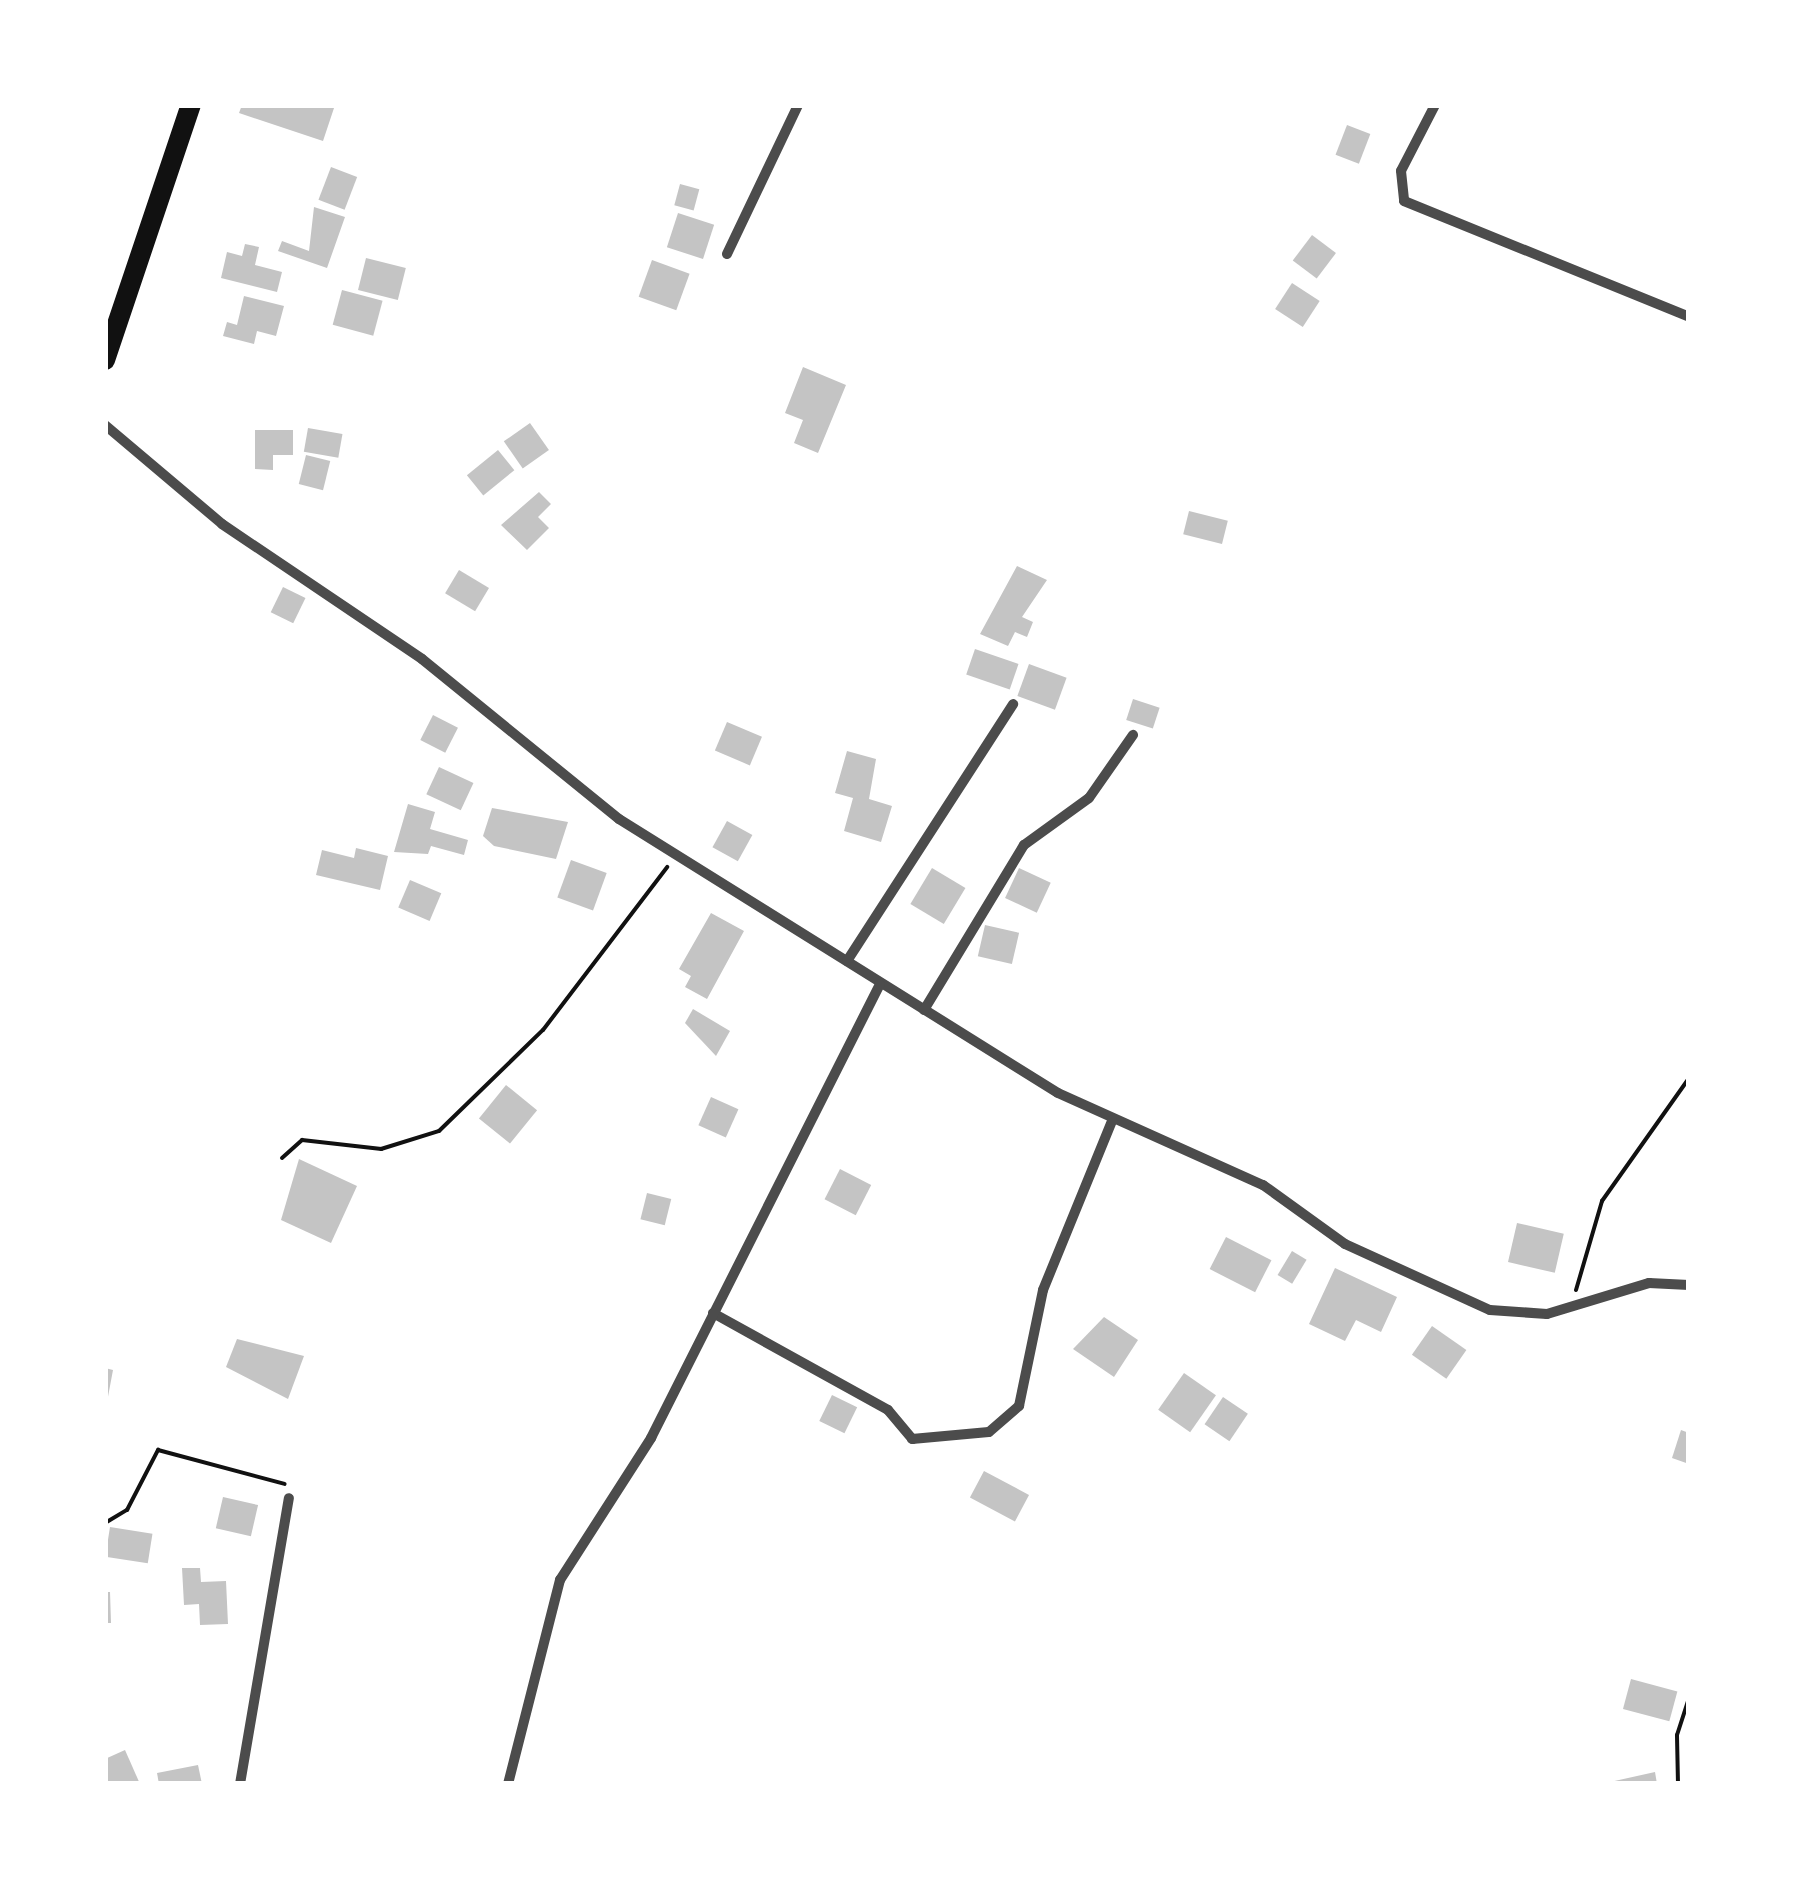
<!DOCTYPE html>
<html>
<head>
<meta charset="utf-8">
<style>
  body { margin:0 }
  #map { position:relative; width:1794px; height:1889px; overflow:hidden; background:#fff; font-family:Figtree,sans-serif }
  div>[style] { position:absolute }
  .building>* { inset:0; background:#c4c4c4; transform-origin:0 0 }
  .path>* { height:4px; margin:-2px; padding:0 2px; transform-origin:2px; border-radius:2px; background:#111 }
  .minor>* { height:10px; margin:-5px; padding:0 5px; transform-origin:5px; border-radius:5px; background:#4c4c4c }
  .primary>* { height:20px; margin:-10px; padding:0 10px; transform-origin:10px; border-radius:10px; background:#111 }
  span { translate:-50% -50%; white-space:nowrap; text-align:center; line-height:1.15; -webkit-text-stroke:8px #fff; paint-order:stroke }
  .frame { position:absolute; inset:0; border:108px solid #fff; pointer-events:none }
</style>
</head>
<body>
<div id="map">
  <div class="building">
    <i style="clip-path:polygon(242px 105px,335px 105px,323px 141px,239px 113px)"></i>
    <i style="left:1347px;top:125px;width:25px;height:32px;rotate:21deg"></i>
    <i style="left:331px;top:167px;width:28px;height:35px;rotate:21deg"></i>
    <i style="left:680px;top:184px;width:20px;height:22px;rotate:15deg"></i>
    <i style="clip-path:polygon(314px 207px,345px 217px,327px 268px,278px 251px,282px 241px,309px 251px)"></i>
    <i style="left:678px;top:213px;width:38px;height:36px;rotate:18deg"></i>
    <i style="left:1312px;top:235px;width:30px;height:32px;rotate:37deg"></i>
    <i style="clip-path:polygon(245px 244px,259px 247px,255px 265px,282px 272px,277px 292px,221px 278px,227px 252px,242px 256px)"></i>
    <i style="left:366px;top:258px;width:41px;height:33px;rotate:14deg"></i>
    <i style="left:652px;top:260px;width:40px;height:39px;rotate:20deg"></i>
    <i style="left:1292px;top:283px;width:33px;height:31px;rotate:33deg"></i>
    <i style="left:342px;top:290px;width:42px;height:36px;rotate:15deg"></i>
    <i style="clip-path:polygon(244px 296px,284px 306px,276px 336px,257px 331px,254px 344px,223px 336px,227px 322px,237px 325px)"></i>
    <i style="clip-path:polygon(803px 367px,846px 385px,818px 453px,794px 443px,803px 420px,785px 413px)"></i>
    <i style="left:530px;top:423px;width:33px;height:32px;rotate:55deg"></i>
    <i style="left:308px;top:428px;width:35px;height:24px;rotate:10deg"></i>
    <i style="clip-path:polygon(255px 430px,293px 430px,293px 455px,273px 455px,273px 470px,255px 469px)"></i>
    <i style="left:498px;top:450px;width:26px;height:40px;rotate:51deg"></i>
    <i style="left:306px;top:455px;width:25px;height:30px;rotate:14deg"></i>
    <i style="clip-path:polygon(539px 492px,551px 504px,538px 517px,549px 528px,527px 550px,501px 525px)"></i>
    <i style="left:1189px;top:511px;width:40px;height:24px;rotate:14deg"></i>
    <i style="clip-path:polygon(1017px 566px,1047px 580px,1022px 617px,1033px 622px,1027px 637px,1015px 632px,1008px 646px,980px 634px)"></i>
    <i style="left:459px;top:570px;width:35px;height:27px;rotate:31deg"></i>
    <i style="left:283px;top:587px;width:25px;height:28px;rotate:26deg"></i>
    <i style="left:975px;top:649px;width:46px;height:27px;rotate:19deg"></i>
    <i style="left:1029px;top:664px;width:40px;height:34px;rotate:20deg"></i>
    <i style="left:1133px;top:699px;width:28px;height:22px;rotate:18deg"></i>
    <i style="left:433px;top:715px;width:28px;height:28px;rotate:27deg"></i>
    <i style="left:727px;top:722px;width:38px;height:31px;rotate:23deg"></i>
    <i style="clip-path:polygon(847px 751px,876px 759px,869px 799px,892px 806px,881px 842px,844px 831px,853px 798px,835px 793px)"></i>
    <i style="left:439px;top:767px;width:38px;height:30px;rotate:25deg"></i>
    <i style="clip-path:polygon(408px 804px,435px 812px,430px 829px,468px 840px,464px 855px,431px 846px,428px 854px,394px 852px)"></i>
    <i style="clip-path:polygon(492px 808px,568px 822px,556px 859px,494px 846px,483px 836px)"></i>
    <i style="left:727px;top:821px;width:29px;height:30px;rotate:29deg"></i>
    <i style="clip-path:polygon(356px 848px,388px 856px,380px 890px,316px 875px,322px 850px,354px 858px)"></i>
    <i style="left:571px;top:860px;width:38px;height:40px;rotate:20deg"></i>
    <i style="left:932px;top:868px;width:39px;height:42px;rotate:31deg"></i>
    <i style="left:1019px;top:868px;width:35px;height:33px;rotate:25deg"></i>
    <i style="left:410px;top:880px;width:34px;height:30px;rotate:23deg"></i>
    <i style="clip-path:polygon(711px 913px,744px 931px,707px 999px,685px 987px,691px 976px,679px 969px)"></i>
    <i style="left:985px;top:925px;width:35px;height:32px;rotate:13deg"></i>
    <i style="clip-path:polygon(693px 1009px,730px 1031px,716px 1056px,685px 1023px)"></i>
    <i style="left:506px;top:1085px;width:40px;height:43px;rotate:39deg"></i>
    <i style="left:711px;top:1097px;width:30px;height:31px;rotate:24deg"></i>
    <i style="clip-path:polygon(299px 1159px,357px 1186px,331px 1243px,281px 1220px)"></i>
    <i style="left:840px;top:1169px;width:35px;height:34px;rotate:27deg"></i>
    <i style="left:647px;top:1193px;width:25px;height:27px;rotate:14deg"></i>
    <i style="left:1517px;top:1223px;width:48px;height:40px;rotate:13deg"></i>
    <i style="left:1226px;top:1237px;width:51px;height:36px;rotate:27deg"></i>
    <i style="left:1292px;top:1251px;width:17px;height:28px;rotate:31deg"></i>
    <i style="clip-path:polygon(1335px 1268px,1397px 1297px,1381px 1332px,1356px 1320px,1345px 1341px,1309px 1324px)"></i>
    <i style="clip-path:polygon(1104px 1317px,1138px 1340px,1114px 1377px,1073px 1349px)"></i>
    <i style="left:1432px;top:1326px;width:42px;height:35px;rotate:35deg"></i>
    <i style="clip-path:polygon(237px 1339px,304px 1356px,288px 1399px,226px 1367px)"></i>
    <i style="clip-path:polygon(105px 1368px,113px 1370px,107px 1402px,105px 1402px)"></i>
    <i style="left:1184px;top:1373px;width:39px;height:45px;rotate:35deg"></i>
    <i style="left:832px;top:1395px;width:28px;height:29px;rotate:26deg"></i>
    <i style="left:1223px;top:1397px;width:30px;height:33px;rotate:34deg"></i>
    <i style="clip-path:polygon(1681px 1430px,1689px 1433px,1689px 1464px,1672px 1458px)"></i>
    <i style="left:984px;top:1471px;width:51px;height:30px;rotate:28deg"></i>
    <i style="left:223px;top:1497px;width:36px;height:32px;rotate:13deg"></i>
    <i style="left:110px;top:1527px;width:43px;height:30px;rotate:9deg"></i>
    <i style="clip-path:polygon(182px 1568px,200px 1568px,201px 1582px,226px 1581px,228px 1624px,200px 1625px,199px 1604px,184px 1605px)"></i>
    <i style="clip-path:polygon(105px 1592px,110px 1592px,111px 1623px,105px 1623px)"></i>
    <i style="left:1631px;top:1679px;width:48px;height:31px;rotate:15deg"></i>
    <i style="clip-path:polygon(125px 1750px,140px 1784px,105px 1784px,105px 1759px)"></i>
    <i style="clip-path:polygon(198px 1765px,202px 1784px,159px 1784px,157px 1773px)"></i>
    <i style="clip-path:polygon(1655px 1772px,1657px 1784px,1610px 1784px,1610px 1782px)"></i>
  </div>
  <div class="path">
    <i style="left:282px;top:1158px;width:27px;rotate:-42deg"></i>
    <i style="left:302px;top:1140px;width:80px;rotate:6.5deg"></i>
    <i style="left:381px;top:1149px;width:61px;rotate:-17.2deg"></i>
    <i style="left:439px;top:1131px;width:145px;rotate:-44.2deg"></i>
    <i style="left:543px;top:1030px;width:205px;rotate:-52.7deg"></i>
    <i style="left:1576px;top:1290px;width:93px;rotate:-73.7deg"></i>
    <i style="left:1602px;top:1201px;width:151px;rotate:-54.7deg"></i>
    <i style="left:105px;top:1523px;width:26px;rotate:-31deg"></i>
    <i style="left:127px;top:1510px;width:68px;rotate:-62.7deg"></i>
    <i style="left:158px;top:1450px;width:131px;rotate:15deg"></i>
    <i style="left:1678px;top:1784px;width:49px;rotate:-91.2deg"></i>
    <i style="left:1677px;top:1735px;width:39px;rotate:-72deg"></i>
  </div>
  <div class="minor">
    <i style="left:1435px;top:105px;width:74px;rotate:117.3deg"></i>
    <i style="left:1401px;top:171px;width:30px;rotate:84deg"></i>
    <i style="left:1404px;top:201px;width:308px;rotate:22.1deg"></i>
    <i style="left:727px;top:254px;width:165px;rotate:-64.5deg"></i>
    <i style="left:105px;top:425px;width:153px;rotate:40.2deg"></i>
    <i style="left:222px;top:524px;width:241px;rotate:34deg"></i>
    <i style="left:422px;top:659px;width:254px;rotate:39.1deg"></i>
    <i style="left:619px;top:819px;width:517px;rotate:31.97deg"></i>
    <i style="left:1058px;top:1093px;width:225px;rotate:24.2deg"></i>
    <i style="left:1263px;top:1185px;width:101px;rotate:35.7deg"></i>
    <i style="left:1345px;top:1244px;width:159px;rotate:24.5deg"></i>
    <i style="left:1490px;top:1310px;width:57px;rotate:4deg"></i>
    <i style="left:1547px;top:1314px;width:107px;rotate:-16.9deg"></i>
    <i style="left:1649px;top:1283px;width:40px;rotate:2.9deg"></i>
    <i style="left:847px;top:961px;width:306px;rotate:-57.1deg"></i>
    <i style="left:924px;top:1010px;width:193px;rotate:-58.8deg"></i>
    <i style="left:1024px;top:845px;width:80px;rotate:-35.9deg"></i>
    <i style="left:1089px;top:798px;width:77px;rotate:-55.1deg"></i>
    <i style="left:713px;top:1313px;width:200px;rotate:29deg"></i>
    <i style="left:888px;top:1410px;width:38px;rotate:50deg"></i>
    <i style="left:912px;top:1439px;width:77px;rotate:-5.2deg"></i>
    <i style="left:989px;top:1432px;width:40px;rotate:-41deg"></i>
    <i style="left:1019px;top:1406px;width:118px;rotate:-78.3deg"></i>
    <i style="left:1043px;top:1290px;width:183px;rotate:-67.8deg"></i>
    <i style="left:240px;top:1784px;width:290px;rotate:-80.3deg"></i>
    <i style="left:508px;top:1784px;width:211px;rotate:-75.7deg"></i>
    <i style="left:560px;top:1580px;width:169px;rotate:-57.3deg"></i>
    <i style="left:651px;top:1438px;width:508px;rotate:-63.23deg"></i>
  </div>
  <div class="primary">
    <i style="left:105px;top:360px;width:269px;rotate:-71.4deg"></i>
  </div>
  <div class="frame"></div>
</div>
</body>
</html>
